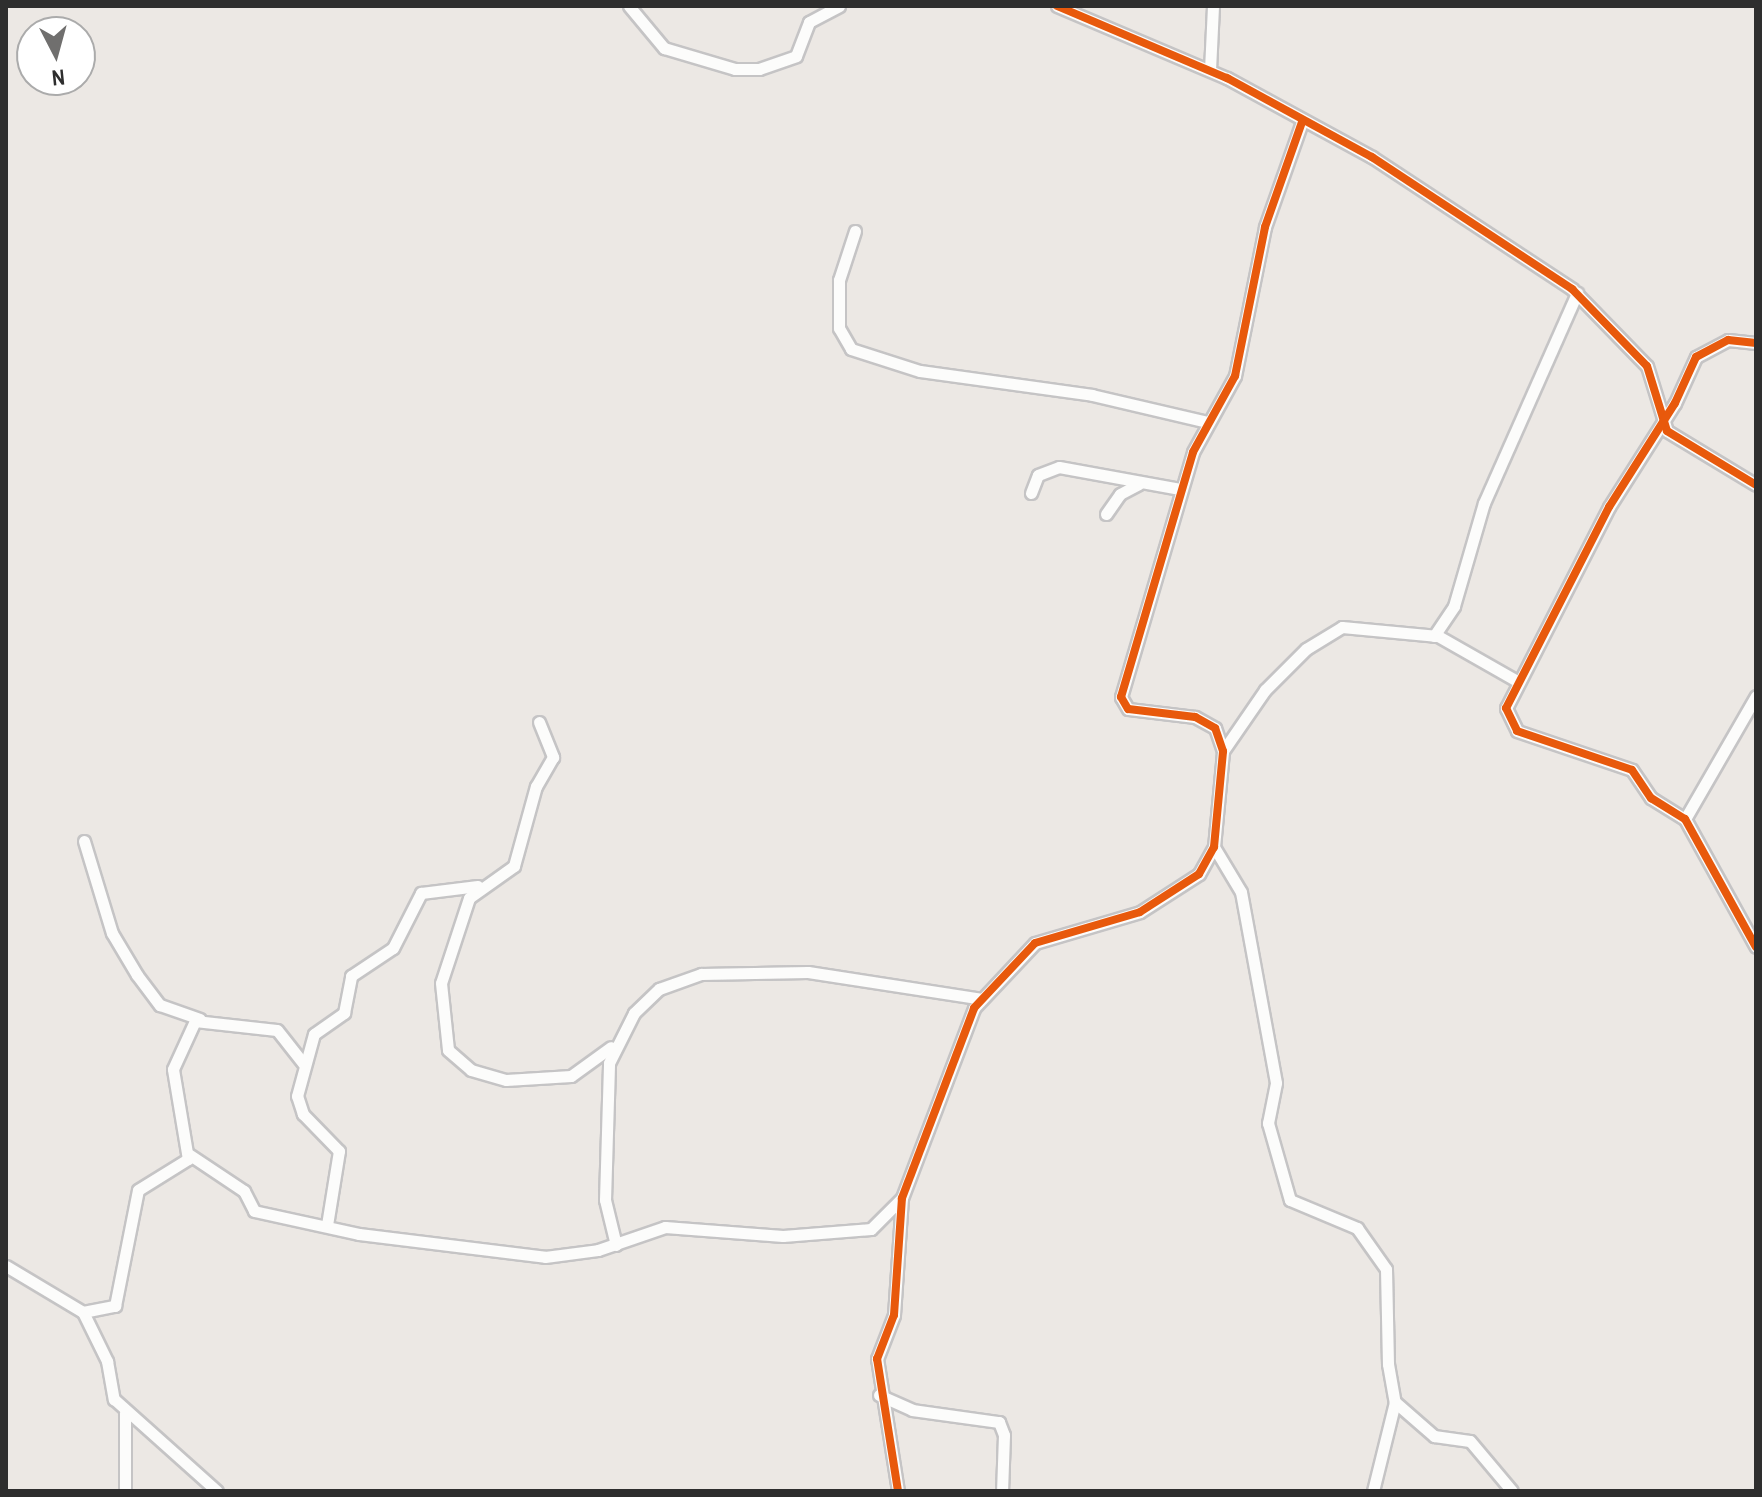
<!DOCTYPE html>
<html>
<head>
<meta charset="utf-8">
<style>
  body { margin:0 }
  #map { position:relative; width:1762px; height:1497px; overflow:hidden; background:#ece8e4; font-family:"Archivo Narrow",sans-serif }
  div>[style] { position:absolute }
  .roads { filter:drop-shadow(2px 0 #c5c4c5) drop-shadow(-2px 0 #c5c4c5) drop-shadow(0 2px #c5c4c5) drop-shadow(0 -2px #c5c4c5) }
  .street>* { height:11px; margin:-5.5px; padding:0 5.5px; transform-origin:5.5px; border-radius:5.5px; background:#fcfcfb }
  .cycleway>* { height:8px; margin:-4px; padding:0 4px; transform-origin:4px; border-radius:4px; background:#e8590c }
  span { translate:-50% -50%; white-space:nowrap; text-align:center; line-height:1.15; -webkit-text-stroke:6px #fff; paint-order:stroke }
  .frame { position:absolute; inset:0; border:8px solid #2e2e2e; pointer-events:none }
  .north { position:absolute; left:16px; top:16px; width:80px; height:80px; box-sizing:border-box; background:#fff; border:2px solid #ababab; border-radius:50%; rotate:174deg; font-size:22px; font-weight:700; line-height:32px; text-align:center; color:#2e2e2e }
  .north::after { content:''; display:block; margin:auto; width:28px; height:36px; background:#706f6e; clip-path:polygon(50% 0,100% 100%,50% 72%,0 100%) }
</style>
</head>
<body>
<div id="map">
  <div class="roads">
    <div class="street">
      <i style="left:629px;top:6px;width:55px;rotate:50.2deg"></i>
      <i style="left:664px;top:48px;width:74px;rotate:16.5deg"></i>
      <i style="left:735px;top:69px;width:24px"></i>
      <i style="left:759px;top:69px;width:39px;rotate:-19deg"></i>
      <i style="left:796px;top:56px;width:36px;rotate:-69deg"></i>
      <i style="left:809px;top:22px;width:34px;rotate:-28deg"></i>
      <i style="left:1057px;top:6px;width:185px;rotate:23deg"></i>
      <i style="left:1227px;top:78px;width:165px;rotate:28.6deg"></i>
      <i style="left:1372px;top:157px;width:240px;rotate:33.4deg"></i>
      <i style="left:1572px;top:289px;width:107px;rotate:45.8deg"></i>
      <i style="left:1647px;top:366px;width:68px;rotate:72.9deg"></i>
      <i style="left:1667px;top:431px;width:104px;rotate:31.2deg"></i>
      <i style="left:1210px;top:70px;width:64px;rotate:-87.3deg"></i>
      <i style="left:855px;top:231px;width:52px;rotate:108.1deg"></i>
      <i style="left:839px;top:280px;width:48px;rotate:90deg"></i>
      <i style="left:839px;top:328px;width:24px;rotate:60deg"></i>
      <i style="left:851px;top:349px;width:72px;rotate:17.7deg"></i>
      <i style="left:920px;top:371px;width:174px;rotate:7.9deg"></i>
      <i style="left:1092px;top:395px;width:118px;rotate:13.2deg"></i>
      <i style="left:1756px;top:343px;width:28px;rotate:-174deg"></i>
      <i style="left:1728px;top:340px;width:36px;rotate:152deg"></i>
      <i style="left:1696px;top:357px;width:51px;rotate:114.5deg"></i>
      <i style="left:1675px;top:403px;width:123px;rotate:122.4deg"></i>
      <i style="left:1609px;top:507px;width:226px;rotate:117.1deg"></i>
      <i style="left:1506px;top:708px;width:25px;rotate:64deg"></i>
      <i style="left:1517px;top:731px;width:121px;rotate:18.7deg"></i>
      <i style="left:1632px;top:770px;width:34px;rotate:56deg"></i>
      <i style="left:1651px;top:798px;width:40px;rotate:32deg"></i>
      <i style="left:1685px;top:819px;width:146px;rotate:61deg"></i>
      <i style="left:1031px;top:493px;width:19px;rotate:-69deg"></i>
      <i style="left:1038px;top:475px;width:22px;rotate:-21deg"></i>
      <i style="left:1059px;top:467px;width:123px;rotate:10.3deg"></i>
      <i style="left:1106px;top:514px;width:24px;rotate:-55deg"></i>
      <i style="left:1120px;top:494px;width:21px;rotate:-28deg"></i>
      <i style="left:1434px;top:636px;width:36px;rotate:-56deg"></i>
      <i style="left:1454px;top:606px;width:107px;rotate:-73.8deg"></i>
      <i style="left:1484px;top:503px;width:230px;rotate:-66.1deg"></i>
      <i style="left:539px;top:722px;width:38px;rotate:68deg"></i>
      <i style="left:553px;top:757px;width:34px;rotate:120deg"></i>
      <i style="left:536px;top:786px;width:83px;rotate:105.4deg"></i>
      <i style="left:514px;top:866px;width:55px;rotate:144.6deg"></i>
      <i style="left:469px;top:898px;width:89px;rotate:108.2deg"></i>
      <i style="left:441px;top:983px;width:67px;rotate:84deg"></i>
      <i style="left:448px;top:1050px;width:30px;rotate:41deg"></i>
      <i style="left:471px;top:1070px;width:36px;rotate:16deg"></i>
      <i style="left:506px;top:1080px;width:65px;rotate:-3.5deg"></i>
      <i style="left:571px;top:1076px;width:49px;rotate:-35.9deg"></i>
      <i style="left:1223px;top:751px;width:74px;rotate:-55.5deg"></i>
      <i style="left:1265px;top:690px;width:58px;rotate:-45deg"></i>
      <i style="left:1306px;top:649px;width:42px;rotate:-31.4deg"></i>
      <i style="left:1342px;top:627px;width:96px;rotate:5.4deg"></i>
      <i style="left:1438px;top:636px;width:91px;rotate:29.7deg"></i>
      <i style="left:1685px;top:819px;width:142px;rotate:-60deg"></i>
      <i style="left:84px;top:841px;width:96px;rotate:73.1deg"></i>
      <i style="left:112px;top:933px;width:49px;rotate:59.2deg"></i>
      <i style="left:137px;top:975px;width:38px;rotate:53deg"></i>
      <i style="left:160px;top:1005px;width:42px;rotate:19.3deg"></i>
      <i style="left:1214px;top:847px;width:52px;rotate:59deg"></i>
      <i style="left:1241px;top:892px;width:194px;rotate:79.6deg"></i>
      <i style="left:1276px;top:1083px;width:41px;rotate:101.3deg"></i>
      <i style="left:1268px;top:1123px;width:80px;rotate:74.1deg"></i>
      <i style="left:1290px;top:1200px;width:73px;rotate:22.7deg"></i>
      <i style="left:1357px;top:1228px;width:50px;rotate:54.7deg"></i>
      <i style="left:1386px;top:1269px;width:95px;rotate:88.8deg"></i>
      <i style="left:1388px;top:1364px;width:39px;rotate:80deg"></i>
      <i style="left:1395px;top:1402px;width:92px;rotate:103.9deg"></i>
      <i style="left:190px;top:1155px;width:65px;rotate:33.7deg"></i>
      <i style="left:244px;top:1191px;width:22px;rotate:63deg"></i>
      <i style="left:254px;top:1211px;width:107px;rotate:12.4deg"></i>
      <i style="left:359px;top:1234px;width:187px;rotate:7deg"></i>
      <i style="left:545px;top:1257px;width:53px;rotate:-7.5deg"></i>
      <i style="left:598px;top:1250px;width:71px;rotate:-18.9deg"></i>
      <i style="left:665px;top:1227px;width:118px;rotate:4.4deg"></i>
      <i style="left:783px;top:1236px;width:88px;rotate:-4.5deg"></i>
      <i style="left:871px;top:1229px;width:44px;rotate:-45deg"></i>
      <i style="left:327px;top:1225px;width:75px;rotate:-80.8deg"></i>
      <i style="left:339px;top:1151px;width:52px;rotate:-134.2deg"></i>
      <i style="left:303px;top:1114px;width:19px;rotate:-108deg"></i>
      <i style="left:297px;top:1096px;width:64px;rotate:-74.7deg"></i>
      <i style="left:314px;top:1034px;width:37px;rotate:-35deg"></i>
      <i style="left:344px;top:1013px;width:38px;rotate:-79deg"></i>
      <i style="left:351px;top:976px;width:50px;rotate:-33.7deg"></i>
      <i style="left:393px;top:948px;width:62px;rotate:-63deg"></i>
      <i style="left:421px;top:893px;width:57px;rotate:-7deg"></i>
      <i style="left:616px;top:1245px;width:46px;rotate:-103.7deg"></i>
      <i style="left:605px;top:1200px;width:137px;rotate:-88.3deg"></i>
      <i style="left:609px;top:1063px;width:56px;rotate:-63.4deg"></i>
      <i style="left:634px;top:1013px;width:35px;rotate:-44deg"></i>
      <i style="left:659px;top:989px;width:45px;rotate:-19.7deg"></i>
      <i style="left:701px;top:974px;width:107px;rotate:-1.1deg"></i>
      <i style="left:808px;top:972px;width:176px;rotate:8.8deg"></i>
      <i style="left:6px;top:1266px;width:90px;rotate:30.9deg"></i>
      <i style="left:83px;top:1312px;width:55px;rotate:63.9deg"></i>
      <i style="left:107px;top:1361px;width:39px;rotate:80deg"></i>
      <i style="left:114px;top:1399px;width:138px;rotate:41.8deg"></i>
      <i style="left:83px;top:1312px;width:33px;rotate:-11deg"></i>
      <i style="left:115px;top:1306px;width:118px;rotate:-78.8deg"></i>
      <i style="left:138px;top:1190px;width:59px;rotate:-31.8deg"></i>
      <i style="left:188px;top:1159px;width:91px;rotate:-99.5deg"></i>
      <i style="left:173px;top:1069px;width:53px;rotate:-65.4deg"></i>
      <i style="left:195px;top:1021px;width:82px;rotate:6.3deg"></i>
      <i style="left:277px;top:1030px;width:42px;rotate:51.8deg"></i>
      <i style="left:879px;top:1395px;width:36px;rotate:24deg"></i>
      <i style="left:912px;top:1410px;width:88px;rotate:7.9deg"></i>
      <i style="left:999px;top:1422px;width:14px;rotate:69deg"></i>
      <i style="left:1004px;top:1435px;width:56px;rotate:92deg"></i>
      <i style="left:1395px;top:1402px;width:52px;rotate:41.1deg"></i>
      <i style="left:1434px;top:1436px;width:36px;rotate:8deg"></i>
      <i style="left:1470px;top:1441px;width:65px;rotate:50deg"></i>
      <i style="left:125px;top:1491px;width:78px;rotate:-90deg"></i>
      <i style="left:898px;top:1491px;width:134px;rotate:-99deg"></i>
      <i style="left:877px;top:1359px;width:47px;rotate:-68.9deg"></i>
      <i style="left:894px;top:1315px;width:117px;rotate:-86.1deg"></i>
      <i style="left:902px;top:1198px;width:203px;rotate:-69.2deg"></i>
      <i style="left:974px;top:1008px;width:89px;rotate:-46.8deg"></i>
      <i style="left:1035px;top:943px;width:109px;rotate:-16.4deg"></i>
      <i style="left:1140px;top:912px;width:70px;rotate:-32.8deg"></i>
      <i style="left:1199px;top:874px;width:31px;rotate:-61deg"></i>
      <i style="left:1214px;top:847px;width:96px;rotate:-84.6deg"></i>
      <i style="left:1223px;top:751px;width:24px;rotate:-109deg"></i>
      <i style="left:1215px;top:728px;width:23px;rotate:-151deg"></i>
      <i style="left:1195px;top:717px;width:67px;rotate:-173.2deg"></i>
      <i style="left:1128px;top:709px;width:14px;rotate:-120deg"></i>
      <i style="left:1121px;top:697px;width:255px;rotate:-73.6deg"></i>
      <i style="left:1193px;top:452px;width:87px;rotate:-61.1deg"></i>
      <i style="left:1235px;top:376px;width:152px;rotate:-78.6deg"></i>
      <i style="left:1265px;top:227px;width:111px;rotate:-70.6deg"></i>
    </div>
  </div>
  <div class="cycleway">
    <i style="left:1057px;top:6px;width:185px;rotate:23deg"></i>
    <i style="left:1227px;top:78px;width:165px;rotate:28.6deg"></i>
    <i style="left:1372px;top:157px;width:240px;rotate:33.4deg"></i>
    <i style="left:1572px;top:289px;width:107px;rotate:45.8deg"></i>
    <i style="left:1647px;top:366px;width:68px;rotate:72.9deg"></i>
    <i style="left:1667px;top:431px;width:104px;rotate:31.2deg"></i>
    <i style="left:1756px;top:343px;width:28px;rotate:-174deg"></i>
    <i style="left:1728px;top:340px;width:36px;rotate:152deg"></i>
    <i style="left:1696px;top:357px;width:51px;rotate:114.5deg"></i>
    <i style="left:1675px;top:403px;width:123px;rotate:122.4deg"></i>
    <i style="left:1609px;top:507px;width:226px;rotate:117.1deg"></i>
    <i style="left:1506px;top:708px;width:25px;rotate:64deg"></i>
    <i style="left:1517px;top:731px;width:121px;rotate:18.7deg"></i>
    <i style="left:1632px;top:770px;width:34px;rotate:56deg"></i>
    <i style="left:1651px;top:798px;width:40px;rotate:32deg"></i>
    <i style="left:1685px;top:819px;width:146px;rotate:61deg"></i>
    <i style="left:898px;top:1491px;width:134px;rotate:-99deg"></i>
    <i style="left:877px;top:1359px;width:47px;rotate:-68.9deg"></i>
    <i style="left:894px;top:1315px;width:117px;rotate:-86.1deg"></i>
    <i style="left:902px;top:1198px;width:203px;rotate:-69.2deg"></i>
    <i style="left:974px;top:1008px;width:89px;rotate:-46.8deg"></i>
    <i style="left:1035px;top:943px;width:109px;rotate:-16.4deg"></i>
    <i style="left:1140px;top:912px;width:70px;rotate:-32.8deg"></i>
    <i style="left:1199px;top:874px;width:31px;rotate:-61deg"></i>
    <i style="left:1214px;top:847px;width:96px;rotate:-84.6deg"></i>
    <i style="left:1223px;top:751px;width:24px;rotate:-109deg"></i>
    <i style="left:1215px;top:728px;width:23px;rotate:-151deg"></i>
    <i style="left:1195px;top:717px;width:67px;rotate:-173.2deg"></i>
    <i style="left:1128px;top:709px;width:14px;rotate:-120deg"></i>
    <i style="left:1121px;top:697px;width:255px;rotate:-73.6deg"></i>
    <i style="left:1193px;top:452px;width:87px;rotate:-61.1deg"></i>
    <i style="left:1235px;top:376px;width:152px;rotate:-78.6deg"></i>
    <i style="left:1265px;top:227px;width:111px;rotate:-70.6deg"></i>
  </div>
  <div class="frame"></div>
  <div class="north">N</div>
</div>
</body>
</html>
